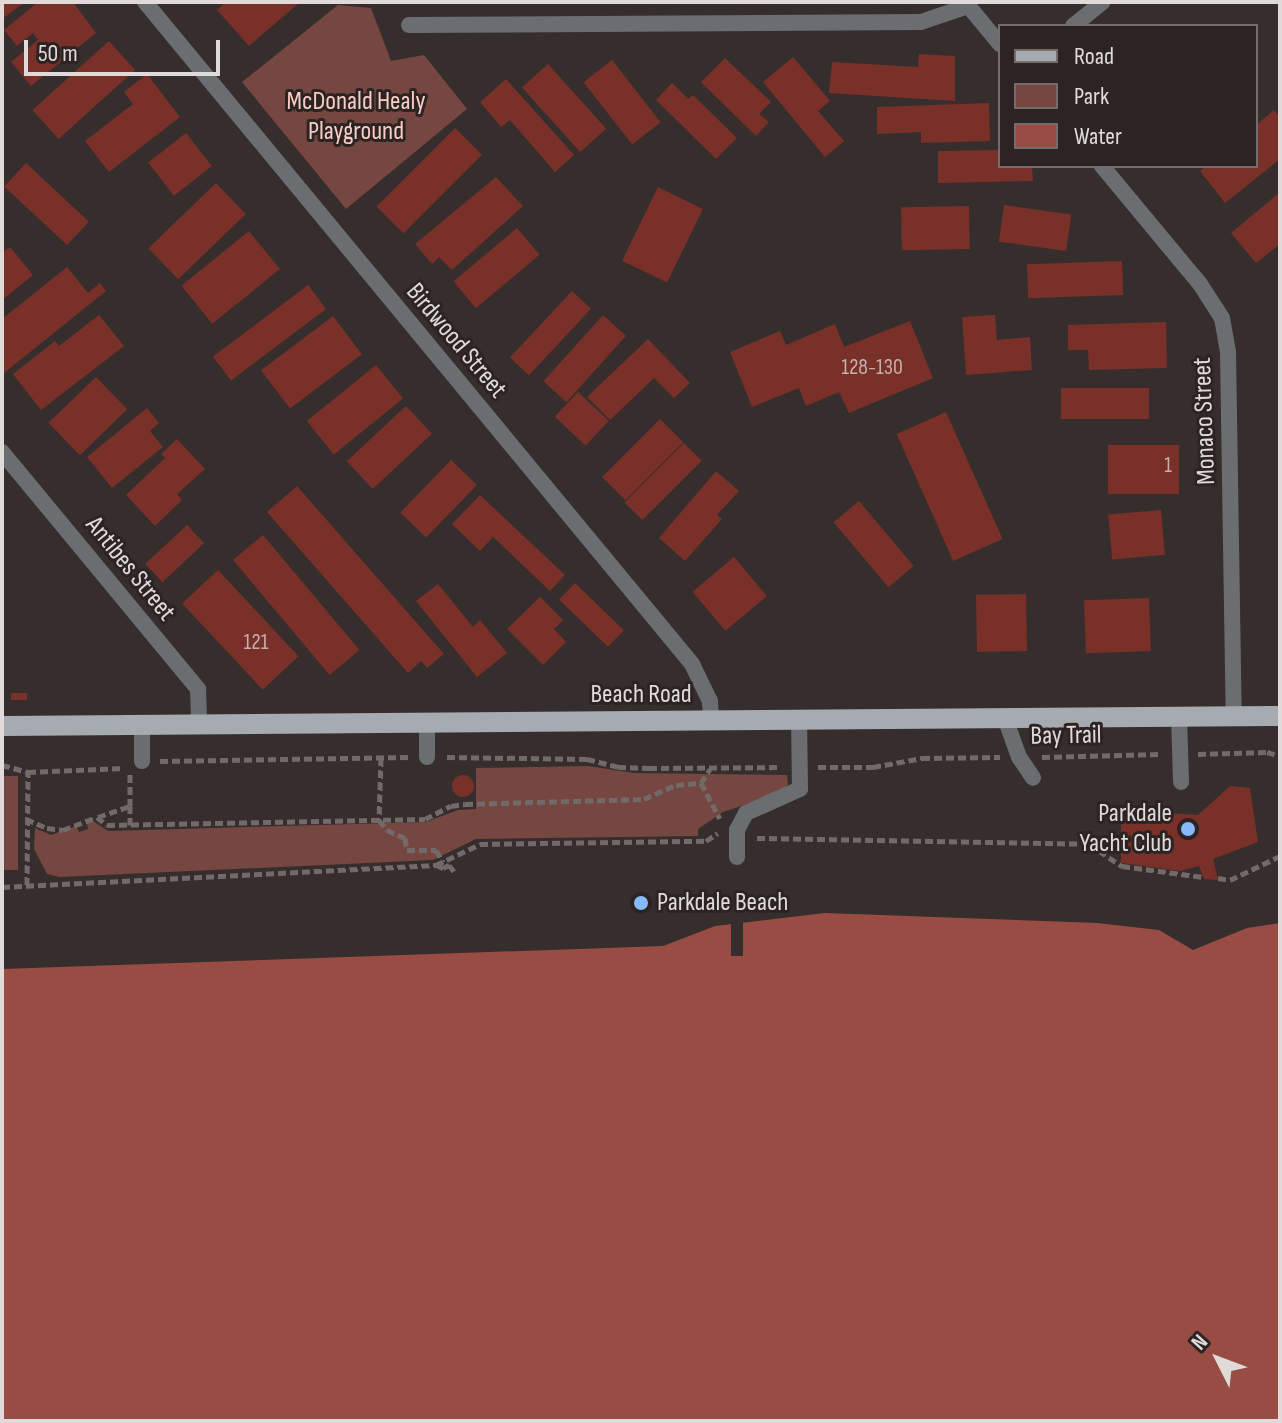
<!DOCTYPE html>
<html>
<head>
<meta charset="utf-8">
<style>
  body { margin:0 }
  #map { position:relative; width:1282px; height:1423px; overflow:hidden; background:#362e2c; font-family:"Sofia Sans Condensed",sans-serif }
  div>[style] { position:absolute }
  .green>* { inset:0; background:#764640; transform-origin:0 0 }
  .water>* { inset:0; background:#984c43 }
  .pier>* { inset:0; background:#362e2c; transform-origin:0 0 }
  .building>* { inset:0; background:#793029; transform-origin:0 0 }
  .round { border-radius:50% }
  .path>* { height:5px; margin-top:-2.5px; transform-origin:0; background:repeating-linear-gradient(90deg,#716a68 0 8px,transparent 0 12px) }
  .service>* { height:16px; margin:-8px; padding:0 8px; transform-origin:8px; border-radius:8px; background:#6b6e71 }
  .minor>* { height:16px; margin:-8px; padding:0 8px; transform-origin:8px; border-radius:8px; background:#6b6e71 }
  .primary>* { height:20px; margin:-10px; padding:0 10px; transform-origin:10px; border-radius:10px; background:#a6abb1 }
  .dots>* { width:22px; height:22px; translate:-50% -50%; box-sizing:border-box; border:4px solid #2c2423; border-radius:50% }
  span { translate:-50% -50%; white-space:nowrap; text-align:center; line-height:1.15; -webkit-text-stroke:6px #2c2423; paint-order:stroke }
  .number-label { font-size:22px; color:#c6b0ad }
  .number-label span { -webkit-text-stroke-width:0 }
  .park-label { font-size:26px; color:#faccc5 }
  .street-label { font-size:26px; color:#e0dad9 }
  .poi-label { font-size:26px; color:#e0dad9 }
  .right { translate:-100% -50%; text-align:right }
  .left { translate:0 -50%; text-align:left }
  .frame { position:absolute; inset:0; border:4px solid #e0dad9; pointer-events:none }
  .legend { position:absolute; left:998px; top:24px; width:260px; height:144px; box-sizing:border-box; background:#2c2423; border:2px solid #746d6c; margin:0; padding:10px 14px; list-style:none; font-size:24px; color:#e0dad9 }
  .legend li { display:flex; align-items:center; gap:16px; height:40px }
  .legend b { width:40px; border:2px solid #746d6c }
  .north { position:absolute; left:1178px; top:1319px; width:80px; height:80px; -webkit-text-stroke:6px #2c2423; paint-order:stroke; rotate:312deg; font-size:22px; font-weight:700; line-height:32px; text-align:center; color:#e0dad9 }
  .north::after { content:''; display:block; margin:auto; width:28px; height:36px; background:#e0dad9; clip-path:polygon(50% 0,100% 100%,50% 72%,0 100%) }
  .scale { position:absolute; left:24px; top:40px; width:196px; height:36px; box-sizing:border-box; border:4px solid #e0dad9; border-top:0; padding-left:10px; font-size:24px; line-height:28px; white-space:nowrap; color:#e0dad9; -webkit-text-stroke:6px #2c2423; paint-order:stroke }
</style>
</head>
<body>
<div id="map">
  <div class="green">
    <i style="clip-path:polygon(338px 5px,371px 8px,391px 61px,424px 55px,467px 109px,346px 209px,242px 82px)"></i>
    <i style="clip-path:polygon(588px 766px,634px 773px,787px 775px,788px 785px,776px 795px,723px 812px,698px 829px,698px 836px,476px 839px,433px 860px,59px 877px,47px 874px,34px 849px,35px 828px,51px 835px,76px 826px,79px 832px,88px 829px,87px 823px,93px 821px,108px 831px,426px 822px,458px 810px,476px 809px,476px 768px)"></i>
    <i style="left:2px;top:776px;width:16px;height:94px"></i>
  </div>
  <div class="water">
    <i style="clip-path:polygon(825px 913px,1097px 923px,1159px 930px,1193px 950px,1247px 928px,1280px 923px,1280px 1421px,2px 1421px,2px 969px,663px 946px,715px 926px)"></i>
  </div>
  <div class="pier">
    <i style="left:743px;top:917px;width:39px;height:12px;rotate:90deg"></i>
  </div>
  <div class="building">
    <i style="clip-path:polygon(2px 2px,25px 2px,2px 19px)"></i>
    <i style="clip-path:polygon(38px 2px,73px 2px,96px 33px,31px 86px,11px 62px,38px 40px,33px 33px,17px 46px,4px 30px)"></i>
    <i style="clip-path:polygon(226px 2px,300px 2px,249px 46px,217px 10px)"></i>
    <i style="left:109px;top:41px;width:39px;height:103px;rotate:48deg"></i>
    <i style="clip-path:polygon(919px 54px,955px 56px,955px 101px,829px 93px,832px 62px,918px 67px)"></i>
    <i style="clip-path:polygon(793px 57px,830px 101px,818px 111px,844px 141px,825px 157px,763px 82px)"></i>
    <i style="clip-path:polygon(725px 58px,771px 102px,759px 114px,769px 122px,756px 136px,701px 82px)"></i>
    <i style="left:612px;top:60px;width:79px;height:36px;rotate:52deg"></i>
    <i style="left:548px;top:64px;width:87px;height:35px;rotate:48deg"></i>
    <i style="clip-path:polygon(147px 74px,180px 117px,109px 172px,85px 141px,133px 104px,124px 92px)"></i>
    <i style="clip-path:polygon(506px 79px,574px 155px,555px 172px,510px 120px,501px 127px,480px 102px)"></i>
    <i style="clip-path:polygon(672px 83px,688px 99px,693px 95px,737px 138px,716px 159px,656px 100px)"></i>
    <i style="clip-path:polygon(989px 103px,990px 141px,921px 143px,921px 132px,877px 134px,877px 107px)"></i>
    <i style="clip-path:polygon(1274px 110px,1280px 117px,1280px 159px,1225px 203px,1200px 171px,1206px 166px,1256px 166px,1256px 125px)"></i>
    <i style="left:455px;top:128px;width:38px;height:111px;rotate:45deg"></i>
    <i style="left:186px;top:133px;width:42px;height:48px;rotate:52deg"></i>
    <i style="clip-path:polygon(1000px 150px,1000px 166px,1032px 166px,1033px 181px,938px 183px,938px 151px)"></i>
    <i style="left:26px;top:163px;width:86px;height:32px;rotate:43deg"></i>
    <i style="clip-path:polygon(496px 177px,523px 206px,452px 270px,439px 257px,432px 264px,415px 244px)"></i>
    <i style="left:216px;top:183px;width:43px;height:94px;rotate:46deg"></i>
    <i style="left:658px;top:187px;width:50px;height:82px;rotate:26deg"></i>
    <i style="clip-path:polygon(1280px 192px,1280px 244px,1256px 263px,1231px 233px)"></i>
    <i style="left:1004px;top:205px;width:68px;height:37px;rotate:8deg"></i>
    <i style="left:969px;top:206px;width:43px;height:68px;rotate:89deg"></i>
    <i style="left:517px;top:228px;width:35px;height:83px;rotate:50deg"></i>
    <i style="left:249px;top:231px;width:49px;height:87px;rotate:51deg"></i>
    <i style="clip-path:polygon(10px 247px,33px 275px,2px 300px,2px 253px)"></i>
    <i style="left:1122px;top:261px;width:34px;height:95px;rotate:88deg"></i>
    <i style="clip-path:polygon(67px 267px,88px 293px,100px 283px,106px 291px,4px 373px,2px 319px)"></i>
    <i style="left:308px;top:285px;width:30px;height:119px;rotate:53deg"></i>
    <i style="left:572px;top:291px;width:26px;height:91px;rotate:43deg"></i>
    <i style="clip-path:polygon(99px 315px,124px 346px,41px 410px,13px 374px,55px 341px,59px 346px)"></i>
    <i style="left:603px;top:315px;width:31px;height:89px;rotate:42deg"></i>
    <i style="clip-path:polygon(995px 315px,997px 340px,1030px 337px,1032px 370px,966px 375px,962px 317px)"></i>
    <i style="left:333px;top:316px;width:48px;height:90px;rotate:53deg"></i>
    <i style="clip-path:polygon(910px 321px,933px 378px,849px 413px,839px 392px,806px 406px,799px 388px,752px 407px,730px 352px,780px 331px,786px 345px,835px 324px,844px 347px)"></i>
    <i style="clip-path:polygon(1166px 322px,1167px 368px,1089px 370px,1088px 350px,1068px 350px,1068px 325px)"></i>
    <i style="clip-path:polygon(648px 339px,690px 383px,674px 398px,654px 378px,610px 420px,587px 397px)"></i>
    <i style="left:376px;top:365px;width:43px;height:89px;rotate:51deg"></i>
    <i style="left:96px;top:377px;width:45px;height:66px;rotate:46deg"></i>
    <i style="left:1061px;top:388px;width:88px;height:31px"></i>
    <i style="left:578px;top:392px;width:42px;height:34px;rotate:43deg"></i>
    <i style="left:406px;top:406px;width:38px;height:81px;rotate:47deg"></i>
    <i style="clip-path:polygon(147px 408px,159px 423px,150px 431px,163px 447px,112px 488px,87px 457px)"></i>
    <i style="left:946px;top:412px;width:139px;height:54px;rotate:66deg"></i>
    <i style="left:660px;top:419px;width:33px;height:82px;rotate:45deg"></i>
    <i style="clip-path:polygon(177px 439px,205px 469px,177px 494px,182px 500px,155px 526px,126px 495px,165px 458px,161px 454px)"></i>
    <i style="left:684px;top:443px;width:25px;height:84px;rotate:45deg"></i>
    <i style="left:1179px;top:445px;width:49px;height:71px;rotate:90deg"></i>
    <i style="left:451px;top:460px;width:36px;height:73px;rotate:44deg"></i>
    <i style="clip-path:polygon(716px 471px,739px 491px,717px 515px,722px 519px,685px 561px,659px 538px)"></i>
    <i style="clip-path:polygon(297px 486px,444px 654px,427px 668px,421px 661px,408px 673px,267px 512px)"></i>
    <i style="clip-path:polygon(480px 495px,565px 575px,550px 591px,493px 537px,480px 551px,452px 524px)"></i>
    <i style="left:859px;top:501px;width:85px;height:33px;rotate:50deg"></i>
    <i style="left:1161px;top:510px;width:45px;height:53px;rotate:85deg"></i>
    <i style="left:187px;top:525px;width:25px;height:57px;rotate:47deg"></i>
    <i style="left:263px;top:535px;width:150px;height:39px;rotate:50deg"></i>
    <i style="left:734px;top:557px;width:51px;height:54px;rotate:50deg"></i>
    <i style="left:218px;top:570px;width:118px;height:49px;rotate:47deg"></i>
    <i style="left:575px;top:583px;width:68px;height:23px;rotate:44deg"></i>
    <i style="clip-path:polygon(438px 584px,473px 627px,480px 620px,507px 653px,477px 677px,416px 601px)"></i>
    <i style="left:1026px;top:594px;width:57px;height:50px;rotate:89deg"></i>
    <i style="clip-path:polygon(540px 597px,563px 620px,554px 629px,566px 642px,543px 665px,507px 629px)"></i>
    <i style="left:1149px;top:598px;width:53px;height:65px;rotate:88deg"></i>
    <i style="left:11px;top:693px;width:16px;height:7px"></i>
    <i class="round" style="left:452px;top:775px;width:22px;height:22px"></i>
    <i style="clip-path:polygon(1230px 786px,1250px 788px,1258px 842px,1213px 859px,1218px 880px,1204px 879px,1199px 866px,1180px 871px,1121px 863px,1121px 810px,1198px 815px)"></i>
  </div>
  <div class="path">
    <i style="left:1198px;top:754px;width:69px;rotate:-1.7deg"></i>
    <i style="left:1267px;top:752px;width:14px;rotate:17deg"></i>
    <i style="left:447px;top:757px;width:140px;rotate:0.8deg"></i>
    <i style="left:587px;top:759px;width:32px;rotate:14deg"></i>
    <i style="left:618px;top:767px;width:31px;rotate:2deg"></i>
    <i style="left:649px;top:768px;width:131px;rotate:-0.4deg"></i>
    <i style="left:1042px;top:757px;width:118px;rotate:-1.5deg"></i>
    <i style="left:381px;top:758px;width:62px;rotate:91.8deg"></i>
    <i style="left:379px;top:820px;width:13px;rotate:51deg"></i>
    <i style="left:387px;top:830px;width:20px;rotate:24deg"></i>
    <i style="left:405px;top:838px;width:12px;rotate:81deg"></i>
    <i style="left:407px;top:850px;width:29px"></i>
    <i style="left:436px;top:850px;width:14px;rotate:60deg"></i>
    <i style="left:160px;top:761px;width:249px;rotate:-0.9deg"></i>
    <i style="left:2px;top:765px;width:27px;rotate:15deg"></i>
    <i style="left:28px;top:772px;width:96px;rotate:-2.4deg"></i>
    <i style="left:818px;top:767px;width:55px"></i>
    <i style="left:873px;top:767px;width:50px;rotate:-10.4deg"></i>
    <i style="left:922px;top:758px;width:78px;rotate:-0.7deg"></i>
    <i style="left:701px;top:783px;width:40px;rotate:62deg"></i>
    <i style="left:98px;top:817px;width:34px;rotate:-19deg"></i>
    <i style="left:130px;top:806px;width:32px;rotate:-90deg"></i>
    <i style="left:26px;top:819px;width:23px;rotate:23deg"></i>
    <i style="left:47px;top:828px;width:16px;rotate:7deg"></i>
    <i style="left:63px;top:830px;width:36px;rotate:-21deg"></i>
    <i style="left:97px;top:817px;width:13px;rotate:39deg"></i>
    <i style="left:107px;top:825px;width:318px;rotate:-1.1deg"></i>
    <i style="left:425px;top:819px;width:29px;rotate:-27deg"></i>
    <i style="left:451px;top:806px;width:14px;rotate:-8deg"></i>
    <i style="left:465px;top:804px;width:179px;rotate:-1.6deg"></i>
    <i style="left:644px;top:799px;width:35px;rotate:-24deg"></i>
    <i style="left:676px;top:785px;width:25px;rotate:-5deg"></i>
    <i style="left:701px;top:783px;width:17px;rotate:-57deg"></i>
    <i style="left:130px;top:825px;width:19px;rotate:-90deg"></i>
    <i style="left:757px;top:838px;width:332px;rotate:1deg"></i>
    <i style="left:1089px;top:844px;width:40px;rotate:34deg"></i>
    <i style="left:1122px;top:866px;width:82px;rotate:7.7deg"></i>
    <i style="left:437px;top:865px;width:7px;rotate:27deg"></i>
    <i style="left:443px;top:868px;width:7px;rotate:-27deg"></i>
    <i style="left:449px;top:865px;width:11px;rotate:52deg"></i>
    <i style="left:1218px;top:878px;width:12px;rotate:9deg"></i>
    <i style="left:1230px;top:880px;width:55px;rotate:-25.6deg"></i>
    <i style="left:27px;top:885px;width:113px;rotate:-89.5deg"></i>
    <i style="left:2px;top:887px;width:435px;rotate:-2.9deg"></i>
    <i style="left:436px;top:865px;width:49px;rotate:-25.5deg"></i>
    <i style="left:480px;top:844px;width:226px;rotate:-0.8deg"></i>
    <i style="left:706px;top:841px;width:14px;rotate:-34deg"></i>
  </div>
  <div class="service">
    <i style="left:1179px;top:717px;width:65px;rotate:88.2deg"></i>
    <i style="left:1005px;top:718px;width:41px;rotate:70.3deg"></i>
    <i style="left:1019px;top:757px;width:25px;rotate:56deg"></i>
    <i style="left:427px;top:757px;width:34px;rotate:-90deg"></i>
    <i style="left:142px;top:761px;width:35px;rotate:-90deg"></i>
    <i style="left:737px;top:857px;width:27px;rotate:-90deg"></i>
    <i style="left:737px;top:830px;width:19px;rotate:-62deg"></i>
    <i style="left:746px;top:813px;width:59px;rotate:-24deg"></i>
    <i style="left:800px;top:789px;width:69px;rotate:-90.8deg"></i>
  </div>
  <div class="minor">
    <i style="left:145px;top:2px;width:859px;rotate:50.43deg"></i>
    <i style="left:692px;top:664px;width:41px;rotate:64.1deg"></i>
    <i style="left:710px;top:701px;width:20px;rotate:87deg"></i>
    <i style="left:965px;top:2px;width:55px;rotate:50.2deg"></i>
    <i style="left:409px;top:25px;width:512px;rotate:-0.34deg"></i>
    <i style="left:921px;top:22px;width:50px;rotate:-18.8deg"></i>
    <i style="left:1073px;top:26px;width:38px;rotate:-39deg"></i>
    <i style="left:1102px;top:166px;width:153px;rotate:50.3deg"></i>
    <i style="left:1200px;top:284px;width:40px;rotate:57.1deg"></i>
    <i style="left:1222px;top:318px;width:35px;rotate:80deg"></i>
    <i style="left:1228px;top:352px;width:364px;rotate:89.1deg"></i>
    <i style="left:2px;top:452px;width:308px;rotate:50.4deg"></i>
    <i style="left:198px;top:689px;width:36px;rotate:88deg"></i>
  </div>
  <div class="primary">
    <i style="left:2px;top:726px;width:1278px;rotate:-0.45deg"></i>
  </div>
  <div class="dots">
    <i style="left:1188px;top:829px;background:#85bbfb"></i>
    <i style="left:641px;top:903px;background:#85bbfb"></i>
  </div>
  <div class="number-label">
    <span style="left:872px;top:368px">128-130</span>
    <span style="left:1168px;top:466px">1</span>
    <span style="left:256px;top:643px">121</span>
  </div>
  <div class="park-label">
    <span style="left:356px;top:117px">McDonald Healy<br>Playground</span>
  </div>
  <div class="street-label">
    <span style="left:456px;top:341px;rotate:50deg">Birdwood Street</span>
    <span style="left:1205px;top:421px;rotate:-92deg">Monaco Street</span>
    <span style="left:130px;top:569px;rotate:51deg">Antibes Street</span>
    <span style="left:641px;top:695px">Beach Road</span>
    <span style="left:1066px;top:736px;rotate:-1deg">Bay Trail</span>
  </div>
  <div class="poi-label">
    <span class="right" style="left:1172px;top:829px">Parkdale<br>Yacht Club</span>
    <span class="left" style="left:657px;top:903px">Parkdale Beach</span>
  </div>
  <div class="frame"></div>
  <ul class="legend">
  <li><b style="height:10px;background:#a6abb1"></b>Road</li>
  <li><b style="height:22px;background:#764640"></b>Park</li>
  <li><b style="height:22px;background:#984c43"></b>Water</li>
  </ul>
  <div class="north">N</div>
  <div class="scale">50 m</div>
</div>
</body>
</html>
